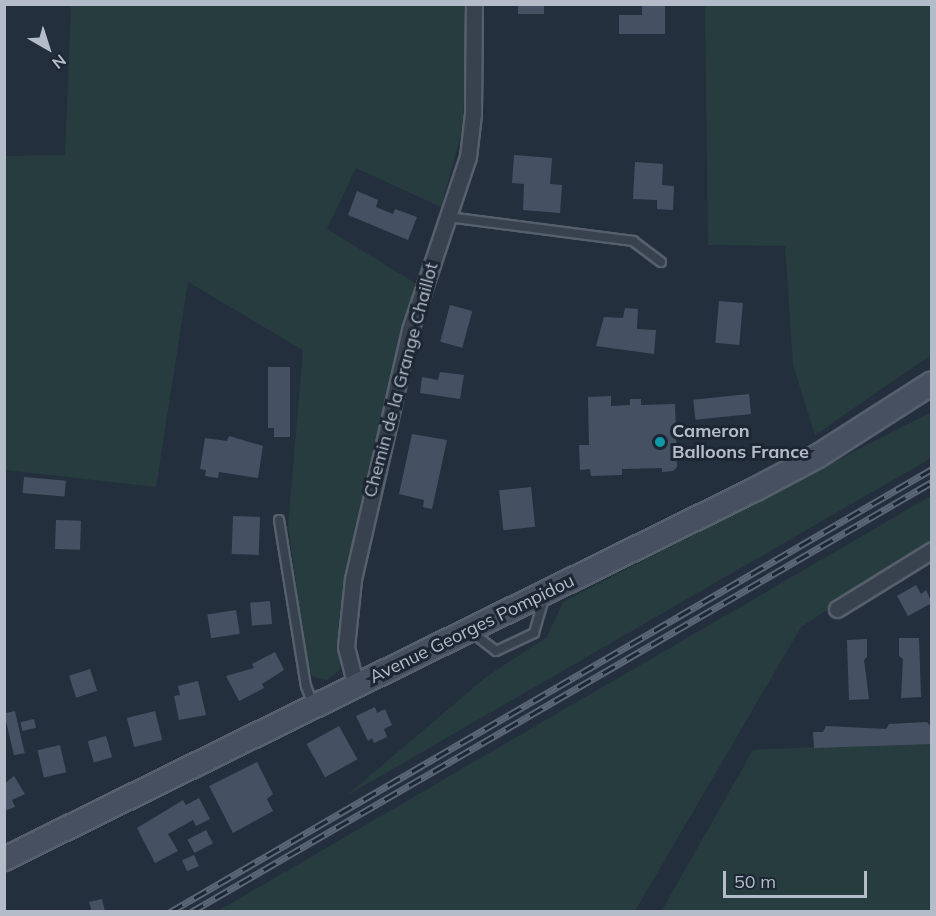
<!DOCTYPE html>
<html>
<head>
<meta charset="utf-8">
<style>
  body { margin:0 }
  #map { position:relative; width:936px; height:916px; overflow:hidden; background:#242f3e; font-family:Mulish,sans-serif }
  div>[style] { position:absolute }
  .green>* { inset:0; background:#263c3f }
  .building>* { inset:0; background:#455162; transform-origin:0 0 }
  .roads { filter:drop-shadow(2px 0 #565f6c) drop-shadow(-2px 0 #565f6c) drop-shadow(0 2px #565f6c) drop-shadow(0 -2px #565f6c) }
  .lane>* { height:8px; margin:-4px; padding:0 4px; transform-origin:4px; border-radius:4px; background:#38414e }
  .street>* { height:15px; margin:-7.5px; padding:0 7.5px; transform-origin:7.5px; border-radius:7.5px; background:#38414e }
  .secondary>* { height:22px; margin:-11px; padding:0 11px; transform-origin:11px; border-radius:11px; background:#465061 }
  .rail>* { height:7px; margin-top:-3.5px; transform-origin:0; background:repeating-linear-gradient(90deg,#1d2633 0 14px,#5a6575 0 28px); box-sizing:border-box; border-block:2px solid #5a6575 }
  .dots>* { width:16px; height:16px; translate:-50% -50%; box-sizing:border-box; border:3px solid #1d2633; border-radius:50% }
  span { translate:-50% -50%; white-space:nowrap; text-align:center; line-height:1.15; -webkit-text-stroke:6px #1d2633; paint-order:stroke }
  .street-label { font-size:18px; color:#b4bcc9 }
  .poi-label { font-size:18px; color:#b4bcc9; font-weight:700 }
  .left { translate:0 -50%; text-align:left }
  .frame { position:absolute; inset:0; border:6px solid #b4bcc9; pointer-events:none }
  .north { position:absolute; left:18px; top:18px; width:60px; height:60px; -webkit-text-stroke:4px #1d2633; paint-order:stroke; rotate:141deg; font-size:16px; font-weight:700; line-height:24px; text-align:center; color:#b4bcc9 }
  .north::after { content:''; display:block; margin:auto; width:21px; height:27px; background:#b4bcc9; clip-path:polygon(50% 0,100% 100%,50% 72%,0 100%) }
  .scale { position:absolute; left:723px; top:871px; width:144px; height:27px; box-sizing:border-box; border:3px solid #b4bcc9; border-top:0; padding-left:8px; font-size:18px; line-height:21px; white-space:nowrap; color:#b4bcc9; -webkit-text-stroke:4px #1d2633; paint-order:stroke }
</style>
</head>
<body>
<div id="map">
  <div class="green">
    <i style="clip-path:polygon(71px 5px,468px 5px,463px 127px,441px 207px,356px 168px,327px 229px,415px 283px,349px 570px,340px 670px,327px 680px,313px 677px,308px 669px,288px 525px,303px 350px,188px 282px,156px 487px,5px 470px,4px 156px,65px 155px)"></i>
    <i style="clip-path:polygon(705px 5px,931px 5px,931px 355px,815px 435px,793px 365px,785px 246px,708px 245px)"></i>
    <i style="clip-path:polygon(931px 412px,931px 458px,346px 796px,486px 677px,547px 637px,563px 602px)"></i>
    <i style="clip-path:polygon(931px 496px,931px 542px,801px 627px,635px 911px,216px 912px)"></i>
    <i style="clip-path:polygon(931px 742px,931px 911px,661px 912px,753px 750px)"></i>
  </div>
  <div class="building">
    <i style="left:518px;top:4px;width:26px;height:10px"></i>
    <i style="clip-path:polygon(642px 4px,665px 4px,665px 34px,619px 34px,619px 15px,642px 15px)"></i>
    <i style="clip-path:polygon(514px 155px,552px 158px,550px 184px,562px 185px,560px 213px,523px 210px,524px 184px,512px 183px)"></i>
    <i style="clip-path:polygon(635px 162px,663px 164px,662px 185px,674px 186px,673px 210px,657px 209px,657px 200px,633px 199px)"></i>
    <i style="clip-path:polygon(357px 191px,378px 200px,376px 207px,393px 214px,395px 209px,417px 217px,408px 240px,348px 215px)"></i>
    <i style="left:719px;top:301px;width:24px;height:42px;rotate:5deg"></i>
    <i style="left:450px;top:305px;width:23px;height:38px;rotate:15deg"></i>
    <i style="clip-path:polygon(625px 308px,638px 309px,637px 329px,656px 330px,654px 354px,596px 346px,604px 317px,623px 318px)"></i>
    <i style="clip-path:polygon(268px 367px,290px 367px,290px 437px,274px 437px,274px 428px,268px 428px)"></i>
    <i style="clip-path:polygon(440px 372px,464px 375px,460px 399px,420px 393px,422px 377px,438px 380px)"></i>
    <i style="left:749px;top:394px;width:20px;height:56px;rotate:84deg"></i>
    <i style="clip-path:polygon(611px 396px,611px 406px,630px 405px,630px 399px,641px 399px,641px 405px,675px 404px,677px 467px,673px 471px,662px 472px,662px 468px,622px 469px,622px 475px,591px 476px,590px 469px,580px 470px,579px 445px,589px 445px,588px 397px)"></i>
    <i style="clip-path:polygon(412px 434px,447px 440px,432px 509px,423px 507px,424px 500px,399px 494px)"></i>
    <i style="clip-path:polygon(229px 436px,263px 446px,258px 478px,219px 472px,218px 478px,205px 476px,206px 470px,200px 469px,205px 438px,227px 441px)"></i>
    <i style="left:24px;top:477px;width:42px;height:16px;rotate:5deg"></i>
    <i style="left:531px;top:487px;width:40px;height:32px;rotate:84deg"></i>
    <i style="left:233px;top:516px;width:27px;height:38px;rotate:2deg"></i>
    <i style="left:56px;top:520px;width:25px;height:29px;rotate:2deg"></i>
    <i style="clip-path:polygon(916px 585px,921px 594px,926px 590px,932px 603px,908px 616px,897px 596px)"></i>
    <i style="left:270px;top:601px;width:23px;height:20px;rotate:85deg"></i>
    <i style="left:236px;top:610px;width:24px;height:29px;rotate:81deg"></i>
    <i style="clip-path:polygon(899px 638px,919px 638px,921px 697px,901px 698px,903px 659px,899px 656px)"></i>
    <i style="clip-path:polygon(867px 639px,867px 657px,864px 660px,869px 699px,849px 700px,847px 640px)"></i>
    <i style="clip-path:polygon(275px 652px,284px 670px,262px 684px,264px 688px,239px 701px,226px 676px,254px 668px,252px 664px)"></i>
    <i style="left:90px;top:669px;width:23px;height:22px;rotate:72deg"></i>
    <i style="clip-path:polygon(198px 681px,206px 715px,179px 720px,174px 696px,180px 695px,178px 686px)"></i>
    <i style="clip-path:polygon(375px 707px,377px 713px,385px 709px,392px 725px,384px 729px,387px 737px,374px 743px,372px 738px,368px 741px,356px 716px)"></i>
    <i style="left:15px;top:711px;width:43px;height:11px;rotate:77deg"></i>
    <i style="left:155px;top:711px;width:30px;height:29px;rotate:76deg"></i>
    <i style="left:34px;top:719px;width:9px;height:14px;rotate:77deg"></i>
    <i style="clip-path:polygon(927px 722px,932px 728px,932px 744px,814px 748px,813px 732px,823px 732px,826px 726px,886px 729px,889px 724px)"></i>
    <i style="left:339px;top:726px;width:38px;height:37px;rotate:61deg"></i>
    <i style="left:106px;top:736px;width:22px;height:19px;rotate:74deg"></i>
    <i style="left:60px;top:745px;width:28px;height:23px;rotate:77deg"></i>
    <i style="clip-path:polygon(257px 762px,273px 794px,267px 799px,273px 811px,233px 833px,209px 786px)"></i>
    <i style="clip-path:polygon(14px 776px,25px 794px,12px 800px,15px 807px,4px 811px,4px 784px)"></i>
    <i style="clip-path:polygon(199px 798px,210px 819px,196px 826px,193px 820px,168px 834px,178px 851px,155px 863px,137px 828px,183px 800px,186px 805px)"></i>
    <i style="left:206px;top:830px;width:15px;height:21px;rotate:62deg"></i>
    <i style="left:194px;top:855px;width:12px;height:13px;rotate:66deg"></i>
    <i style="clip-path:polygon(102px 899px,105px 912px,92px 912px,89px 902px)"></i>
  </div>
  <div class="roads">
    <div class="lane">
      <i style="left:448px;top:217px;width:187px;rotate:7.4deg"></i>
      <i style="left:633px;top:241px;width:35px;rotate:37deg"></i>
      <i style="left:279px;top:520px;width:168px;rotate:80.8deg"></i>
      <i style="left:306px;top:686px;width:19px;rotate:69deg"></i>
      <i style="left:473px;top:633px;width:29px;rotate:38deg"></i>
      <i style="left:496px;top:651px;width:42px;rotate:-25.3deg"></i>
      <i style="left:534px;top:633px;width:36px;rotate:-74deg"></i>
    </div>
    <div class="street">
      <i style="left:837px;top:609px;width:112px;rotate:-31.8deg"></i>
      <i style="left:356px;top:686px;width:40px;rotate:-104.4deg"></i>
      <i style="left:346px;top:647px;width:68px;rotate:-84.1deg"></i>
      <i style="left:353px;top:579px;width:255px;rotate:-77.1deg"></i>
      <i style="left:410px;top:330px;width:182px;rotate:-71.5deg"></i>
      <i style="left:468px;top:157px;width:43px;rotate:-83.4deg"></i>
      <i style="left:473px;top:114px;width:110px;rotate:-89.5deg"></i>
    </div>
    <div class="secondary">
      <i style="left:4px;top:859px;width:836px;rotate:-26.2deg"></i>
      <i style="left:754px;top:490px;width:72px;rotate:-28deg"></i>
      <i style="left:818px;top:456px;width:135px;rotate:-32.6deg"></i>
    </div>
  </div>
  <div class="rail">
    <i style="left:170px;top:912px;width:881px;rotate:-30.17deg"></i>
    <i style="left:191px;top:912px;width:857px;rotate:-30.13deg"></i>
  </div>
  <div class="dots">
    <i style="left:660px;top:442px;background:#0f9aa8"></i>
  </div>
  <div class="street-label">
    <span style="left:401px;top:380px;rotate:-75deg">Chemin de la Grange Chaillot</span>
    <span style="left:472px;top:629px;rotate:-26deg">Avenue Georges Pompidou</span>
  </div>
  <div class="poi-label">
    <span class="left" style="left:672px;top:442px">Cameron<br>Balloons France</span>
  </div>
  <div class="frame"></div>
  <div class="north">N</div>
  <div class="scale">50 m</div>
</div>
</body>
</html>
